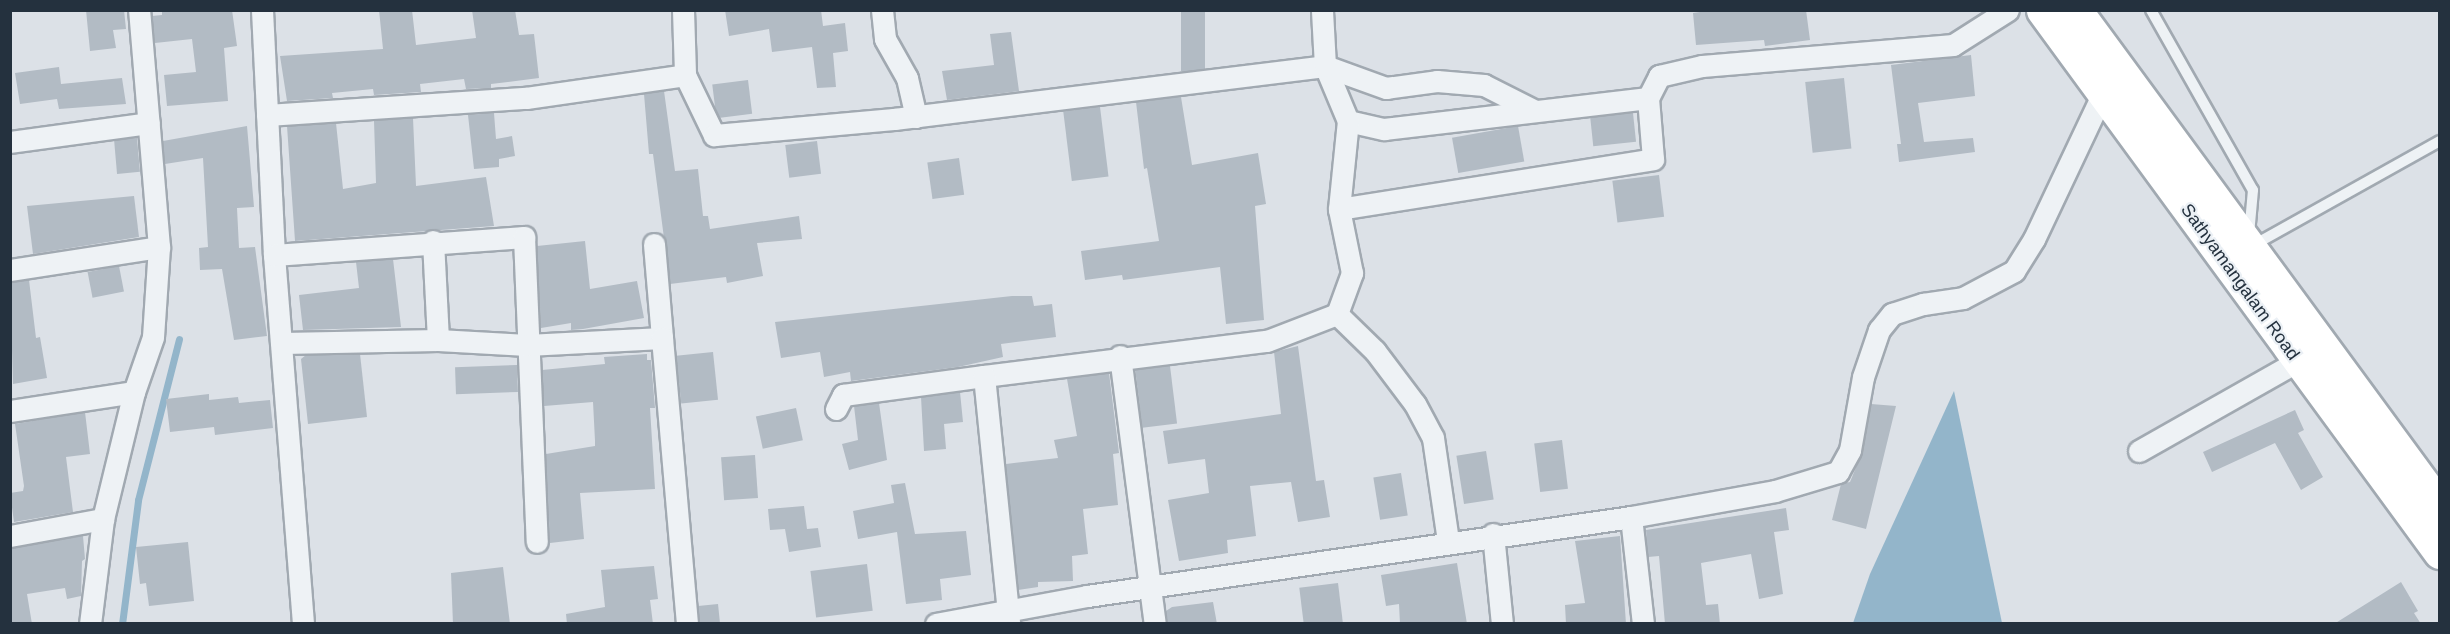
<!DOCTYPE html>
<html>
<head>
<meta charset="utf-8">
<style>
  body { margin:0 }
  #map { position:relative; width:2450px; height:634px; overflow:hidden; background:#dce1e7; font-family:Helvetica,sans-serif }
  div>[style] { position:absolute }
  .water>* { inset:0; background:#93b5ca }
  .stream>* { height:7px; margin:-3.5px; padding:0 3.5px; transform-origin:3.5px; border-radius:3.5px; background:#93b5ca }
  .building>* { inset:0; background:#b2bbc4; transform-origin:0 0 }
  .roads { filter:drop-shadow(2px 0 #a1a9b1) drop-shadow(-2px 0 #a1a9b1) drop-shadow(0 2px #a1a9b1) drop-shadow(0 -2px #a1a9b1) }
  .lane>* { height:10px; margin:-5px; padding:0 5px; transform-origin:5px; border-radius:5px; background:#eef2f5 }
  .street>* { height:21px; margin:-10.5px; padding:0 10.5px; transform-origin:10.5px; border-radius:10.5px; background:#eef2f5 }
  .highway>* { height:33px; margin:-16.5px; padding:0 16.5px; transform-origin:16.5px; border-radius:16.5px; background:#fff }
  span { translate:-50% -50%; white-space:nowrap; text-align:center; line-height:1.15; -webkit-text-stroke:4.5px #ebf0f5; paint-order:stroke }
  .street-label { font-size:18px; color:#24313e }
  .frame { position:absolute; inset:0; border:12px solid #24313e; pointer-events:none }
</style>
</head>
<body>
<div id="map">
  <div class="water">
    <i style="clip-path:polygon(1954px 391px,2002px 623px,1853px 623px,1870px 574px)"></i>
  </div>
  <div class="stream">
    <i style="left:122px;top:624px;width:125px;rotate:-82.6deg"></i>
    <i style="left:138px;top:500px;width:166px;rotate:-75.7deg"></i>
  </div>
  <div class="building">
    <i style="clip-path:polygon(86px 10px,124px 10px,126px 29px,113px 30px,116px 48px,90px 51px)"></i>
    <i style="clip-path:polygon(162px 10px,232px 10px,237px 46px,224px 48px,228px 101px,167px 106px,164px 75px,196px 72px,192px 39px,155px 43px,152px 16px,162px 15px)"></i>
    <i style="clip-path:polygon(379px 10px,412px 10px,416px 45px,476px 38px,472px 10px,515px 10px,519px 35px,534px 34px,539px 78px,491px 84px,491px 88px,466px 89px,464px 79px,420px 84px,421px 92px,374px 95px,373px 89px,332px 93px,333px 98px,287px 101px,280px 56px,383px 49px)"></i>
    <i style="clip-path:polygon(725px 10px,821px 10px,823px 26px,845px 23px,848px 51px,833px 53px,836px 87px,817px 88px,812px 47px,772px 52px,769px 29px,729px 36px)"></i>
    <i style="left:1181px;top:10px;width:24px;height:61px"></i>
    <i style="clip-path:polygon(1714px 10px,1806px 10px,1810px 40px,1765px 46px,1764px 40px,1696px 45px,1693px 13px)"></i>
    <i style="clip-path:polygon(1011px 32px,1019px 91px,947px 100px,942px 71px,994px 65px,990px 34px)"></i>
    <i style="clip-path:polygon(1971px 55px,1975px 96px,1918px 103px,1924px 142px,1973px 138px,1975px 152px,1899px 162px,1897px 144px,1901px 144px,1891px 65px)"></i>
    <i style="clip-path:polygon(59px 67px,61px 84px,122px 78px,126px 104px,59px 109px,57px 99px,20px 104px,15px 73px)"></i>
    <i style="left:1844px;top:78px;width:71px;height:39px;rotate:84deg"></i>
    <i style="left:748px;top:80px;width:34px;height:36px;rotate:83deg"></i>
    <i style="clip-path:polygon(664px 91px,675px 171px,698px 169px,703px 216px,708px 216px,710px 229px,799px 216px,802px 239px,757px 243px,763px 276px,727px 283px,726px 277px,670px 284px,653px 154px,649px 154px,644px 94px)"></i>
    <i style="clip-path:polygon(1181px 97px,1192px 165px,1258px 153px,1266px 204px,1255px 206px,1264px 320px,1226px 324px,1220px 267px,1123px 280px,1122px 275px,1085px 280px,1081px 251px,1159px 241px,1147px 168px,1144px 169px,1136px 102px)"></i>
    <i style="left:1100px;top:107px;width:70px;height:37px;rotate:83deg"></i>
    <i style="clip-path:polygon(494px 113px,496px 139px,512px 136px,515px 156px,499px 159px,499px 167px,474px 169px,468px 115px)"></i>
    <i style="left:1633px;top:113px;width:29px;height:43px;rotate:84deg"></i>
    <i style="clip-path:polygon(413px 118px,416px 186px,486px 177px,494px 226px,295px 241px,287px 126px,336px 123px,343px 189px,376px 183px,374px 121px)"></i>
    <i style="clip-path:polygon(247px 126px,254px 207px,237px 208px,239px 248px,255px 247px,267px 336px,234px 340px,222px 269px,200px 270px,199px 248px,208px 247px,203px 158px,165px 164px,163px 141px)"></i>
    <i style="left:1518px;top:126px;width:36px;height:67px;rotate:80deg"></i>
    <i style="left:137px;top:138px;width:34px;height:23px;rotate:85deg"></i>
    <i style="left:817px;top:141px;width:33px;height:32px;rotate:83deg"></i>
    <i style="left:959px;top:158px;width:37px;height:32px;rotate:82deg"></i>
    <i style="left:1659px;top:175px;width:42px;height:47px;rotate:83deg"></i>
    <i style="clip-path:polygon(134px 196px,139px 237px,33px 254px,27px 206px)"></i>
    <i style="clip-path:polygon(585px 241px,590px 289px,637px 281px,644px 318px,583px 329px,571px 330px,571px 323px,541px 328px,537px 246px)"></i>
    <i style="clip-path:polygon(393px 259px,401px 327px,303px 330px,299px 295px,359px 288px,356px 262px)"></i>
    <i style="left:119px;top:266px;width:26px;height:32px;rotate:79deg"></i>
    <i style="clip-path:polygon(29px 280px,36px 338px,40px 337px,47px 378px,13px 384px,10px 283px)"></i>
    <i style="clip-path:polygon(1012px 296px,1032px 296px,1034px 306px,1052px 304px,1056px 337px,1001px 344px,1003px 357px,958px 367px,851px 381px,850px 372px,824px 377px,820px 352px,781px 358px,775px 322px)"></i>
    <i style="clip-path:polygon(1298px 346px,1316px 481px,1324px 480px,1330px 517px,1298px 522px,1291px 482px,1250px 486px,1256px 536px,1227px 540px,1228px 553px,1179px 561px,1168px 500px,1209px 493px,1205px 459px,1168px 464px,1163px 431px,1281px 414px,1274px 352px)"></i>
    <i style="left:713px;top:352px;width:48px;height:37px;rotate:84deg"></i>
    <i style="clip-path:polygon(360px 354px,367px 417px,308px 424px,301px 359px,306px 355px)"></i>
    <i style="clip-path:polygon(647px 354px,647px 360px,651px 360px,655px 408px,650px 408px,655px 489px,580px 493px,584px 539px,550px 543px,546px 454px,595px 446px,595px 441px,593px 402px,544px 406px,542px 370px,605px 364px,604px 357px)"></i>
    <i style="left:517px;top:365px;width:27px;height:62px;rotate:88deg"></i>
    <i style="left:1170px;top:366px;width:58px;height:35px;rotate:83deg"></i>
    <i style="clip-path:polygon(1109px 373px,1119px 453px,1113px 454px,1118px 505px,1083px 509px,1088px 554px,1072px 556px,1073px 581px,1038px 582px,1038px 587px,1018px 590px,1006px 464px,1058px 458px,1054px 440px,1077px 436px,1067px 379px)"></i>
    <i style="clip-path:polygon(960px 392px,963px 422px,944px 424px,946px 449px,924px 451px,921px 397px)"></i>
    <i style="clip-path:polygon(209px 394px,209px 400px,238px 397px,239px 403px,270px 400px,273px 428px,215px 435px,214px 427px,170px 432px,166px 399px)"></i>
    <i style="clip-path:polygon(879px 403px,887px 460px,849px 470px,842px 444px,858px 440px,854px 406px)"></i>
    <i style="clip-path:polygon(1871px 404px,1896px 406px,1866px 529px,1832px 520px,1841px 484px,1850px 482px,1862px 453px)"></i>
    <i style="left:796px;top:408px;width:33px;height:41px;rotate:78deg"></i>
    <i style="clip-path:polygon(2295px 410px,2304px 430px,2298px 433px,2323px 477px,2301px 490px,2275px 443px,2212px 472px,2203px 452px)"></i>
    <i style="clip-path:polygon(85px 412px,90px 454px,66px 457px,73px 512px,14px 522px,10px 493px,23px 491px,24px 486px,15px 424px)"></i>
    <i style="left:1562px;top:440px;width:49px;height:28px;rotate:83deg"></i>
    <i style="left:1486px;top:451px;width:49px;height:30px;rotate:81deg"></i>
    <i style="left:755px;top:455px;width:43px;height:34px;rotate:86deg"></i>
    <i style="left:1401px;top:473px;width:43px;height:28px;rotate:81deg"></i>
    <i style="clip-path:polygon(905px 483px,915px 534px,966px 531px,971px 575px,940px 579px,942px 600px,906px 604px,897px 532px,858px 539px,853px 511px,894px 503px,891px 485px)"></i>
    <i style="clip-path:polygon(804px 506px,807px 529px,818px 528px,821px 547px,789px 552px,785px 529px,770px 530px,768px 509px)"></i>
    <i style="clip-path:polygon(1786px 508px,1789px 530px,1774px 532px,1783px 594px,1759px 599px,1751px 554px,1701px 563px,1706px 605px,1718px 604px,1720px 624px,1665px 624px,1659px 556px,1648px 557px,1646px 530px)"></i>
    <i style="clip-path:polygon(83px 536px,85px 559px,82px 561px,81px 596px,67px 599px,65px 588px,27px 594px,32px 624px,10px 624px,10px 548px)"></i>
    <i style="clip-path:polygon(1620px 536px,1626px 624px,1566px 624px,1565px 605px,1585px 603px,1575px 541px)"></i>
    <i style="clip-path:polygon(188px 542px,194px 601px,149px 606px,146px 583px,140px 584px,136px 547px)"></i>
    <i style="clip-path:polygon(1457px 563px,1467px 624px,1400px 624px,1399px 604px,1386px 606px,1381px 575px)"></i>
    <i style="left:867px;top:564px;width:47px;height:57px;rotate:83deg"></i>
    <i style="clip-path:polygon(654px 566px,658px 599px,650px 600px,653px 624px,567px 624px,566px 614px,605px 607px,601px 570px)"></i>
    <i style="clip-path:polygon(503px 567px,510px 624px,453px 624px,451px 573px)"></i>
    <i style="clip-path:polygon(2401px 582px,2418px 611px,2414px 613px,2421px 624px,2334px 624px)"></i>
    <i style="left:1338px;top:583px;width:41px;height:39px;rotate:83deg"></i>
    <i style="clip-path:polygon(1213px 602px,1217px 624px,1168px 624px,1166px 611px,1172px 607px)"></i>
    <i style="left:718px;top:604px;width:20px;height:20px;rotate:84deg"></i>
  </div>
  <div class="roads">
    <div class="lane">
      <i style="left:2151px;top:10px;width:207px;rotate:60.5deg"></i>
      <i style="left:2253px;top:190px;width:45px;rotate:95.1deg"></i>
      <i style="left:2252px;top:246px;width:215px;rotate:-29.2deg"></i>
    </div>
    <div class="street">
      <i style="left:262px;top:10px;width:245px;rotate:87.2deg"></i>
      <i style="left:274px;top:255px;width:370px;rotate:85.5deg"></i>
      <i style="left:683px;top:10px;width:65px;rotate:88.2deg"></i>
      <i style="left:685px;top:75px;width:67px;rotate:64.2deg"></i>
      <i style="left:714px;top:135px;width:181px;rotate:-5.1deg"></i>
      <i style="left:894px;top:119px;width:434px;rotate:-7deg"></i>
      <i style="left:1325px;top:66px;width:65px;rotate:19.8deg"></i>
      <i style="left:1386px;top:88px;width:51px;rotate:-7.8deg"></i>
      <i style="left:1437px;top:81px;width:47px;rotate:4.9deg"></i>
      <i style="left:1484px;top:85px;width:55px;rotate:27deg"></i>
      <i style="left:882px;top:10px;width:29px;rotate:84deg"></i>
      <i style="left:885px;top:39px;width:45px;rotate:60.6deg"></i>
      <i style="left:907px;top:78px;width:40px;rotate:77deg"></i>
      <i style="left:267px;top:115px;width:260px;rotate:-3.8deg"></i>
      <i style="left:526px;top:98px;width:161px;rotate:-8.2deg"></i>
      <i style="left:1348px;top:121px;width:37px;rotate:13deg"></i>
      <i style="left:1384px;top:129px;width:266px;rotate:-6.7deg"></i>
      <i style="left:10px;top:142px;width:140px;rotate:-7.8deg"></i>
      <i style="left:1339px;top:209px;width:318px;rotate:-9deg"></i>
      <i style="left:1653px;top:159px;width:61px;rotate:-94.7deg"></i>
      <i style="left:1648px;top:98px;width:25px;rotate:-63deg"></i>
      <i style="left:1659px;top:76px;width:44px;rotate:-13.1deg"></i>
      <i style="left:1702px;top:66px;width:252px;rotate:-4.8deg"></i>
      <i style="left:1953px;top:45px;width:65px;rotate:-32.5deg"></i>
      <i style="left:433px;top:241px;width:99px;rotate:87.1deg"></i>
      <i style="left:654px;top:244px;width:94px;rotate:85.1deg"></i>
      <i style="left:274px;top:255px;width:251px;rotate:-4.1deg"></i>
      <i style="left:524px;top:237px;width:305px;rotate:87.6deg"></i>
      <i style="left:10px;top:270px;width:151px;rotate:-8.8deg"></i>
      <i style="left:1337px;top:314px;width:53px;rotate:44.2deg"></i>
      <i style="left:1375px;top:351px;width:66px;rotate:53deg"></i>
      <i style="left:1415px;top:404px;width:38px;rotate:62deg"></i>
      <i style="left:1433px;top:438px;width:104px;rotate:81.7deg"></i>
      <i style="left:282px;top:343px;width:156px;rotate:-1.1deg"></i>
      <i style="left:438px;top:340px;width:89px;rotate:3.2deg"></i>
      <i style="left:527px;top:345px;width:135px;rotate:-3deg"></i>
      <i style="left:662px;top:338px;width:287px;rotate:85deg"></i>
      <i style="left:1120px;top:356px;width:270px;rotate:82.6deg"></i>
      <i style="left:984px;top:376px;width:285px;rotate:-7.1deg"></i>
      <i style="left:1267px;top:341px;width:75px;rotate:-21.1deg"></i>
      <i style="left:1337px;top:314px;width:44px;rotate:-69.9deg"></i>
      <i style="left:1352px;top:273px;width:65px;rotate:-101.5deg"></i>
      <i style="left:1339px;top:209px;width:88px;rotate:-84.2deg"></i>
      <i style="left:1348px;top:121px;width:60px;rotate:-112.7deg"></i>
      <i style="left:1325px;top:66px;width:56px;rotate:-93.1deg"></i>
      <i style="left:836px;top:409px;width:16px;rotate:-63deg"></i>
      <i style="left:843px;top:395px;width:142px;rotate:-7.7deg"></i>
      <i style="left:984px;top:376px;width:248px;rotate:84.2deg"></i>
      <i style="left:10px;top:411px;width:125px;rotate:-8.7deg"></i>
      <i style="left:2139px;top:451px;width:183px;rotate:-29.5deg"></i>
      <i style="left:1631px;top:517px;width:108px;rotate:83.6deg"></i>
      <i style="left:1493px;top:534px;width:90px;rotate:84.3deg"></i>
      <i style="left:10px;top:536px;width:95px;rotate:-10.4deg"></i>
      <i style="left:90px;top:624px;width:106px;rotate:-82.9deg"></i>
      <i style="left:103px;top:519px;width:131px;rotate:-76.3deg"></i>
      <i style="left:134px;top:392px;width:58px;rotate:-70.9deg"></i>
      <i style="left:153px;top:337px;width:90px;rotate:-86.2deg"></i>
      <i style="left:159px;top:247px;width:238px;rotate:-94.8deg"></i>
      <i style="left:936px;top:624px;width:154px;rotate:-10.5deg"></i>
      <i style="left:1087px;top:596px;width:550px;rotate:-8.26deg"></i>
      <i style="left:1631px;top:517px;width:146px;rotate:-10.2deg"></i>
      <i style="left:1775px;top:491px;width:66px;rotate:-16.8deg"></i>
      <i style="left:1838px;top:472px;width:25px;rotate:-61deg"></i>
      <i style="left:1850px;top:450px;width:74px;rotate:-79.9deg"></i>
      <i style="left:1863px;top:377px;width:50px;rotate:-71.2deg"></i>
      <i style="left:1879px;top:330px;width:21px;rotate:-51deg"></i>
      <i style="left:1892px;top:314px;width:33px;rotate:-18deg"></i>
      <i style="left:1923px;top:304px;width:40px;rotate:-8.5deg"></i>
      <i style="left:1963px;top:298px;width:58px;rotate:-27.9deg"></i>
      <i style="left:2014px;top:271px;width:38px;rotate:-58deg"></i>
      <i style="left:2034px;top:239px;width:161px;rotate:-64.7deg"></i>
    </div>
    <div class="highway">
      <i style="left:2043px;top:10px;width:672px;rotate:53.78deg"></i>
      <i style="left:2075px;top:10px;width:617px;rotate:53.71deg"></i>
    </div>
  </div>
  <div class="street-label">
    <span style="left:2240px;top:282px;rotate:54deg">Sathyamangalam Road</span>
  </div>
  <div class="frame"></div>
</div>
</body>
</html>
